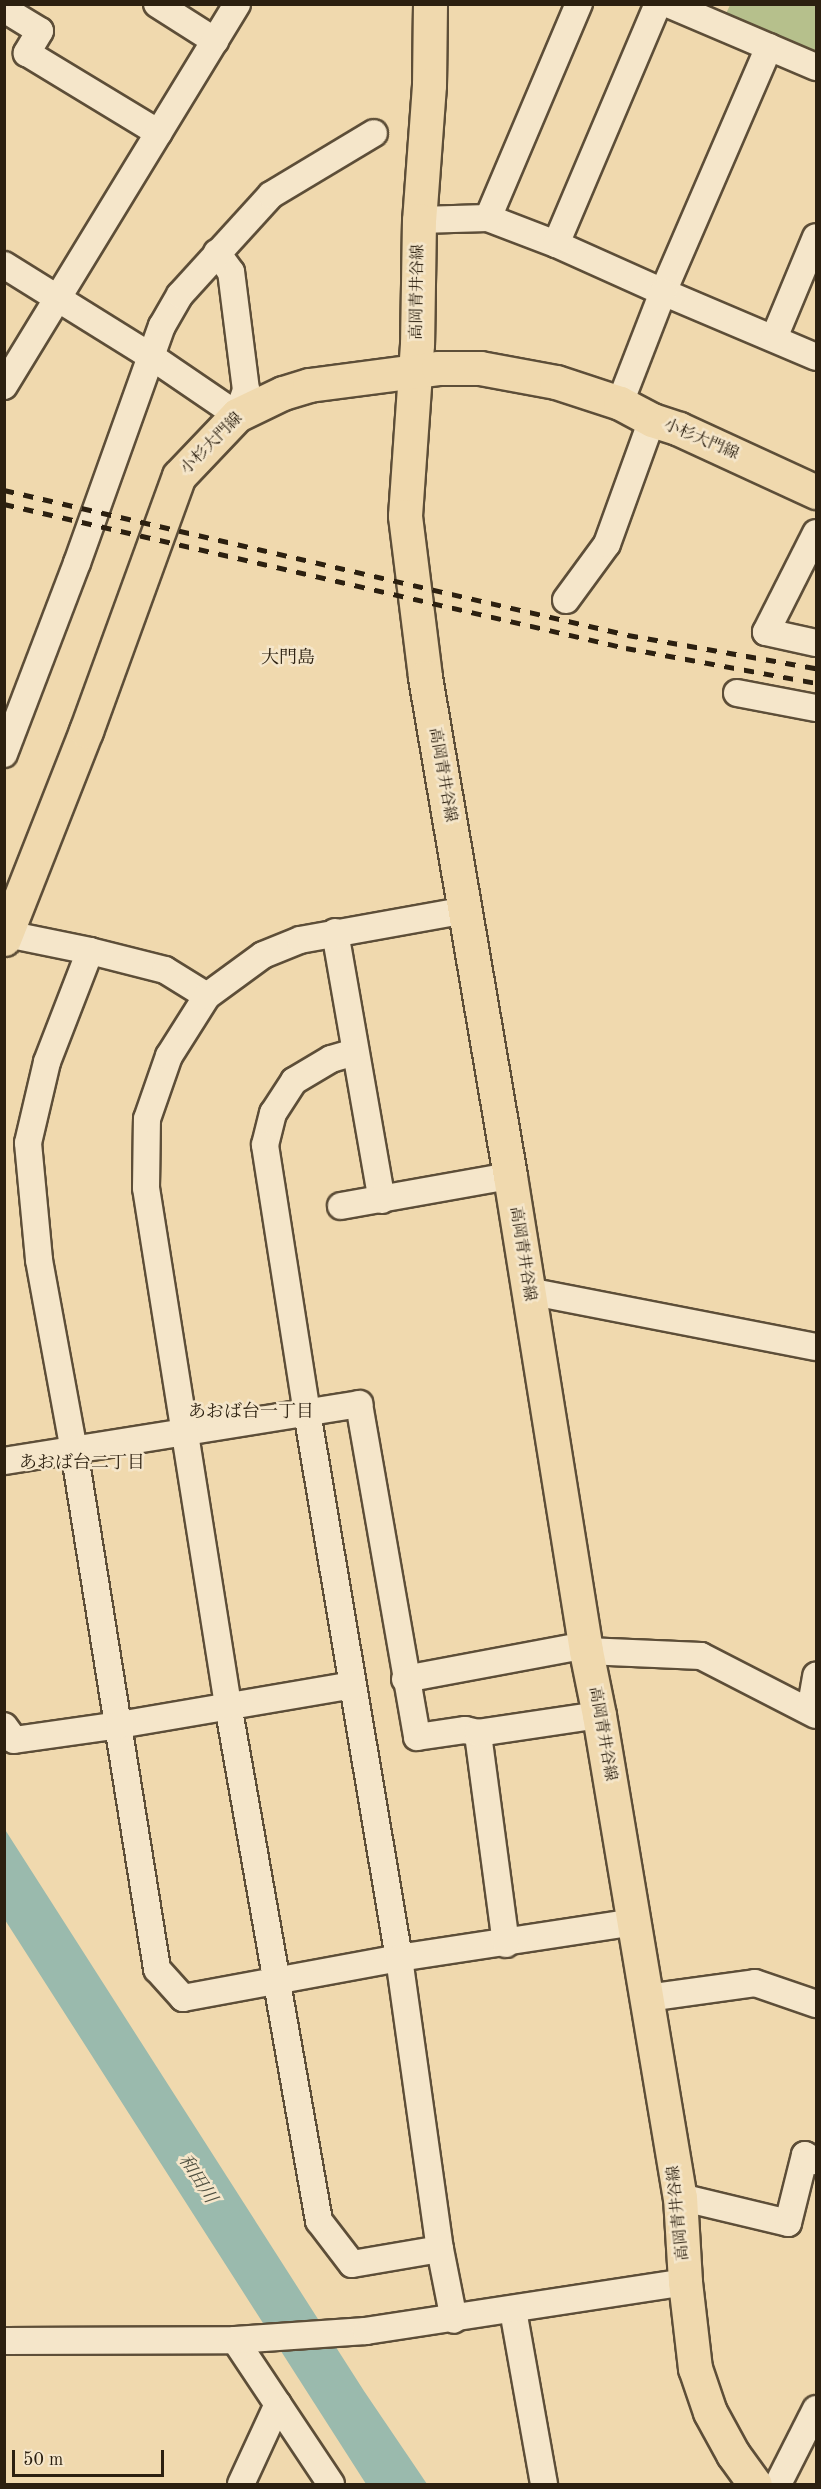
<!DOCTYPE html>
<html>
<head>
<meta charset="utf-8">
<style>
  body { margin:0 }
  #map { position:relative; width:821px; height:2489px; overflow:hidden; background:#f0d9ae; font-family:"Old Standard TT","Noto Serif JP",serif }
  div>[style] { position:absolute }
  .green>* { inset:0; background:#b6c08c }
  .water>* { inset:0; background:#9abaad }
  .roads { filter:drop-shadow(2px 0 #5d4e38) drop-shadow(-2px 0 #5d4e38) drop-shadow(0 2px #5d4e38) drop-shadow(0 -2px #5d4e38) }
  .minor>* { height:26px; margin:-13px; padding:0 13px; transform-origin:13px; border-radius:13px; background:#f5e6ca }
  .major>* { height:33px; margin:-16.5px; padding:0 16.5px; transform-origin:16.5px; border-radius:16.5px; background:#f0d9ae }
  .rail>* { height:4.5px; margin-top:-2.25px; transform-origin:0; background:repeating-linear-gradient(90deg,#2c2010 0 10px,transparent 0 20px) }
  span { translate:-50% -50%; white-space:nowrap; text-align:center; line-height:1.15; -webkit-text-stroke:5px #f5e6ca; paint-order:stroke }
  .street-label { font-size:16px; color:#2c2010 }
  .neighbourhood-label { font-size:18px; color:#2c2010 }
  .water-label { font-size:18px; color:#4d4e3f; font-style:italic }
  .frame { position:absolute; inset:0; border:6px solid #2c2010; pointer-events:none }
  .scale { position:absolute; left:12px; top:2450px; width:152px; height:27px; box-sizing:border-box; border:3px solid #2c2010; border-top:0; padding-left:8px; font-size:18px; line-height:21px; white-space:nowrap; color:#2c2010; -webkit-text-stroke:4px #f5e6ca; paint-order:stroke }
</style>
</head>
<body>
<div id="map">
  <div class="green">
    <i style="clip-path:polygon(730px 5px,816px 5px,816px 56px,724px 18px)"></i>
  </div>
  <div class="water">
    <i style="clip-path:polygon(4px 1828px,364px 2391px,427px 2484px,366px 2484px,5px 1920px)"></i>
  </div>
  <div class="roads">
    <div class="minor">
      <i style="left:157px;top:4px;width:69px;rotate:32.5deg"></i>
      <i style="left:668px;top:4px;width:161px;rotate:23.1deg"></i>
      <i style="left:4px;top:9px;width:42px;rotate:31.4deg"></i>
      <i style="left:40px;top:31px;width:26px;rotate:121deg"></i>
      <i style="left:27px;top:53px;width:154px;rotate:31.2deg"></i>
      <i style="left:769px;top:47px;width:267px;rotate:113.4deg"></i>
      <i style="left:663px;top:292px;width:166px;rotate:23deg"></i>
      <i style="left:488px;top:218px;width:73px;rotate:20.9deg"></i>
      <i style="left:556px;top:244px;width:117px;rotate:24.2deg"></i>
      <i style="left:663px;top:292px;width:119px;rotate:111.2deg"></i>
      <i style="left:419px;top:220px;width:69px;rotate:-1.7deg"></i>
      <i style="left:488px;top:218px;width:233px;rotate:-67deg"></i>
      <i style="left:556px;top:244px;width:261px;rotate:-67deg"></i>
      <i style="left:4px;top:265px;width:174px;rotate:31.9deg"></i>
      <i style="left:152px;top:357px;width:103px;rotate:34.3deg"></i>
      <i style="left:237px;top:415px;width:27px;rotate:-70deg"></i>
      <i style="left:246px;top:390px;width:119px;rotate:-97.2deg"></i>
      <i style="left:231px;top:272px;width:24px;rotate:-126deg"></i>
      <i style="left:774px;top:338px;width:109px;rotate:-67.4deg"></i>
      <i style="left:4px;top:386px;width:447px;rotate:-58.6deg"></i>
      <i style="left:816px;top:533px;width:111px;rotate:116.8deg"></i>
      <i style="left:766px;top:632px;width:51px;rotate:12.4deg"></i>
      <i style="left:566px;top:600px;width:69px;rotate:-53.8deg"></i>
      <i style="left:607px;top:544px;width:132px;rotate:-70.1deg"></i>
      <i style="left:737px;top:693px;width:80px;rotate:10.8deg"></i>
      <i style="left:4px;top:754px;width:204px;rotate:-69.1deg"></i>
      <i style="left:77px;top:563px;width:252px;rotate:-70.3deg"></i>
      <i style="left:162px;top:326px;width:36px;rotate:-60deg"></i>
      <i style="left:180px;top:295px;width:135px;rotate:-47.7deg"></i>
      <i style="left:271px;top:195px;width:120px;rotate:-31deg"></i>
      <i style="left:335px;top:932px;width:272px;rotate:80.1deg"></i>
      <i style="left:7px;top:934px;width:85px;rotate:11.6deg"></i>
      <i style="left:90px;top:951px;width:77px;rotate:14.2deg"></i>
      <i style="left:165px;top:970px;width:49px;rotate:31.8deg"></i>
      <i style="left:90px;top:951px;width:119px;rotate:111.2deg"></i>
      <i style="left:47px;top:1062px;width:83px;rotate:103.2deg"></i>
      <i style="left:28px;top:1143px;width:118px;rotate:84.6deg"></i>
      <i style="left:39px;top:1260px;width:193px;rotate:79.6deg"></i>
      <i style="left:74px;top:1450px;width:526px;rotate:80.91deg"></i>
      <i style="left:157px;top:1969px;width:39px;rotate:48deg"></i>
      <i style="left:183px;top:1998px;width:220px;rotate:-10.5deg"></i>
      <i style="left:399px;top:1958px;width:238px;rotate:-8.7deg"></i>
      <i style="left:355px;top:1052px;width:25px;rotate:164deg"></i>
      <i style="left:331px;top:1059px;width:43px;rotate:149.3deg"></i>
      <i style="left:294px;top:1081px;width:38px;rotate:123deg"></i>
      <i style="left:273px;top:1113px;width:33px;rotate:104deg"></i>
      <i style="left:265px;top:1145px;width:270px;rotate:81.1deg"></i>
      <i style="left:307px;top:1412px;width:554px;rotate:80.44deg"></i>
      <i style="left:399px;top:1958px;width:294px;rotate:82deg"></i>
      <i style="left:440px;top:2249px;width:72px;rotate:78.8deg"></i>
      <i style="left:341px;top:1206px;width:172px;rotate:-10.1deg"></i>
      <i style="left:528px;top:1291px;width:293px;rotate:11deg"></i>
      <i style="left:4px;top:1461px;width:360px;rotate:-9.1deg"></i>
      <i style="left:359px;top:1404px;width:338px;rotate:80.1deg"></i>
      <i style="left:417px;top:1737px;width:49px;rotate:-8.3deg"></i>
      <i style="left:465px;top:1730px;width:13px;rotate:13deg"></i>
      <i style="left:586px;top:1651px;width:115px;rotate:2.5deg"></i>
      <i style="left:701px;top:1656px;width:129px;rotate:27.2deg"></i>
      <i style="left:405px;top:1679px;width:184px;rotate:-10.6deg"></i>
      <i style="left:810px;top:1711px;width:36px;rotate:-80deg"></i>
      <i style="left:4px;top:1726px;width:17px;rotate:54deg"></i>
      <i style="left:14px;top:1740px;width:106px;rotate:-8.1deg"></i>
      <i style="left:119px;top:1725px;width:237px;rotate:-9.7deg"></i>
      <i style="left:506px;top:1944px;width:213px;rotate:-97.6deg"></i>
      <i style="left:478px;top:1733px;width:122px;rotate:-8.5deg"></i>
      <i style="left:647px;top:1998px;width:109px;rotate:-7.9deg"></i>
      <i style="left:755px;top:1983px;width:65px;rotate:19deg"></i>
      <i style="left:680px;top:2197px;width:111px;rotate:13.5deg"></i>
      <i style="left:788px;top:2223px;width:70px;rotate:-76deg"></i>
      <i style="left:805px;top:2155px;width:13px;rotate:29deg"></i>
      <i style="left:440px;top:2249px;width:89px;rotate:170.3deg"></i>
      <i style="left:352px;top:2264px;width:54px;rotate:-127.5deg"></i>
      <i style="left:319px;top:2221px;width:524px;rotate:-100deg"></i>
      <i style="left:228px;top:1705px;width:523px;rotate:-99.01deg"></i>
      <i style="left:146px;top:1188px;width:69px;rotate:-89.2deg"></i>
      <i style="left:147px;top:1119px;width:67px;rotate:-70.8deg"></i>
      <i style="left:169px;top:1056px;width:71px;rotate:-57.7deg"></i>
      <i style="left:207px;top:996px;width:69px;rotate:-36.2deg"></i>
      <i style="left:263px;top:955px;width:40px;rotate:-22deg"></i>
      <i style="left:300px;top:940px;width:169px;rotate:-10.2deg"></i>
      <i style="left:513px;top:2310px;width:177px;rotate:79.9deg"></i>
      <i style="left:235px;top:2340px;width:173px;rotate:56.3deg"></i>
      <i style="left:4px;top:2341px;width:231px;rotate:-0.2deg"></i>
      <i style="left:235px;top:2340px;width:131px;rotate:-3.9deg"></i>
      <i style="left:366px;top:2331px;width:323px;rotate:-8.7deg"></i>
      <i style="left:241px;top:2484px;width:88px;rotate:-65.2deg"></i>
      <i style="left:778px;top:2484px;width:84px;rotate:-63.1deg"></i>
    </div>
    <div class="major">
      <i style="left:430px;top:4px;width:81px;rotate:90.7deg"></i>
      <i style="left:429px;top:85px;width:135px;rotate:94.2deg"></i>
      <i style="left:419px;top:220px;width:124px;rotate:90.9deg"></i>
      <i style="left:417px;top:344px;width:172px;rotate:94deg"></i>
      <i style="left:405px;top:516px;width:162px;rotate:82.9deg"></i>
      <i style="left:425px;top:677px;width:506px;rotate:80.33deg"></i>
      <i style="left:510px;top:1176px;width:481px;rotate:80.9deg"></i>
      <i style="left:586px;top:1651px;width:65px;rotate:78.5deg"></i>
      <i style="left:599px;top:1715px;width:489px;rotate:80.5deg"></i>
      <i style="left:680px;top:2197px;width:85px;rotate:86.6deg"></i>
      <i style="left:685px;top:2282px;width:87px;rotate:83.4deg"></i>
      <i style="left:695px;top:2368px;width:46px;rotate:71.2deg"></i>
      <i style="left:710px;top:2412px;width:48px;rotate:61.3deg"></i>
      <i style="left:733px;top:2454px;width:37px;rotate:54deg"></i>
      <i style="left:4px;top:939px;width:224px;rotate:-68.5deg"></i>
      <i style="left:86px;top:731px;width:271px;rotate:-70deg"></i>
      <i style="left:179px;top:476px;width:84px;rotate:-46.4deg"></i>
      <i style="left:237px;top:415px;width:51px;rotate:-25.6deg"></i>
      <i style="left:283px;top:393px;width:27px;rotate:-17deg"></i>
      <i style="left:309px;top:385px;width:130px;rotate:-7.5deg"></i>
      <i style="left:438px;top:368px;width:42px"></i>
      <i style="left:480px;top:368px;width:77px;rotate:10.4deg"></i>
      <i style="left:556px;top:382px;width:67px;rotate:18.2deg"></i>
      <i style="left:620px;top:403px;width:36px;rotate:28deg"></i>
      <i style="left:652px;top:420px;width:28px;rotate:18deg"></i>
      <i style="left:679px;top:429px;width:151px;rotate:24.7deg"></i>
    </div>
  </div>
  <div class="rail">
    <i style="left:4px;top:490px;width:641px;rotate:13.08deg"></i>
    <i style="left:628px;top:635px;width:191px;rotate:10deg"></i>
    <i style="left:4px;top:504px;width:638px;rotate:13.03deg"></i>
    <i style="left:626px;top:648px;width:193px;rotate:10.4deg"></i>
  </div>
  <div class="street-label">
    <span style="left:418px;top:292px;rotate:-89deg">高岡青井谷線</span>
    <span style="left:701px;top:440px;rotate:23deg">小杉大門線</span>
    <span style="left:212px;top:444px;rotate:-45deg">小杉大門線</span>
    <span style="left:442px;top:775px;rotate:80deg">高岡青井谷線</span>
    <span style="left:522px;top:1254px;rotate:81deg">高岡青井谷線</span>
    <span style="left:602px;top:1734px;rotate:80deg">高岡青井谷線</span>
    <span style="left:679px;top:2213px;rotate:-96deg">高岡青井谷線</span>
  </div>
  <div class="neighbourhood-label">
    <span style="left:288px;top:658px">大門島</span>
    <span style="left:251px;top:1412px">あおば台一丁目</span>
    <span style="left:82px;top:1463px">あおば台二丁目</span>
  </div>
  <div class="water-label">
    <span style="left:197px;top:2179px;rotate:57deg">和田川</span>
  </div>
  <div class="frame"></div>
  <div class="scale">50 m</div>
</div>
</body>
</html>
